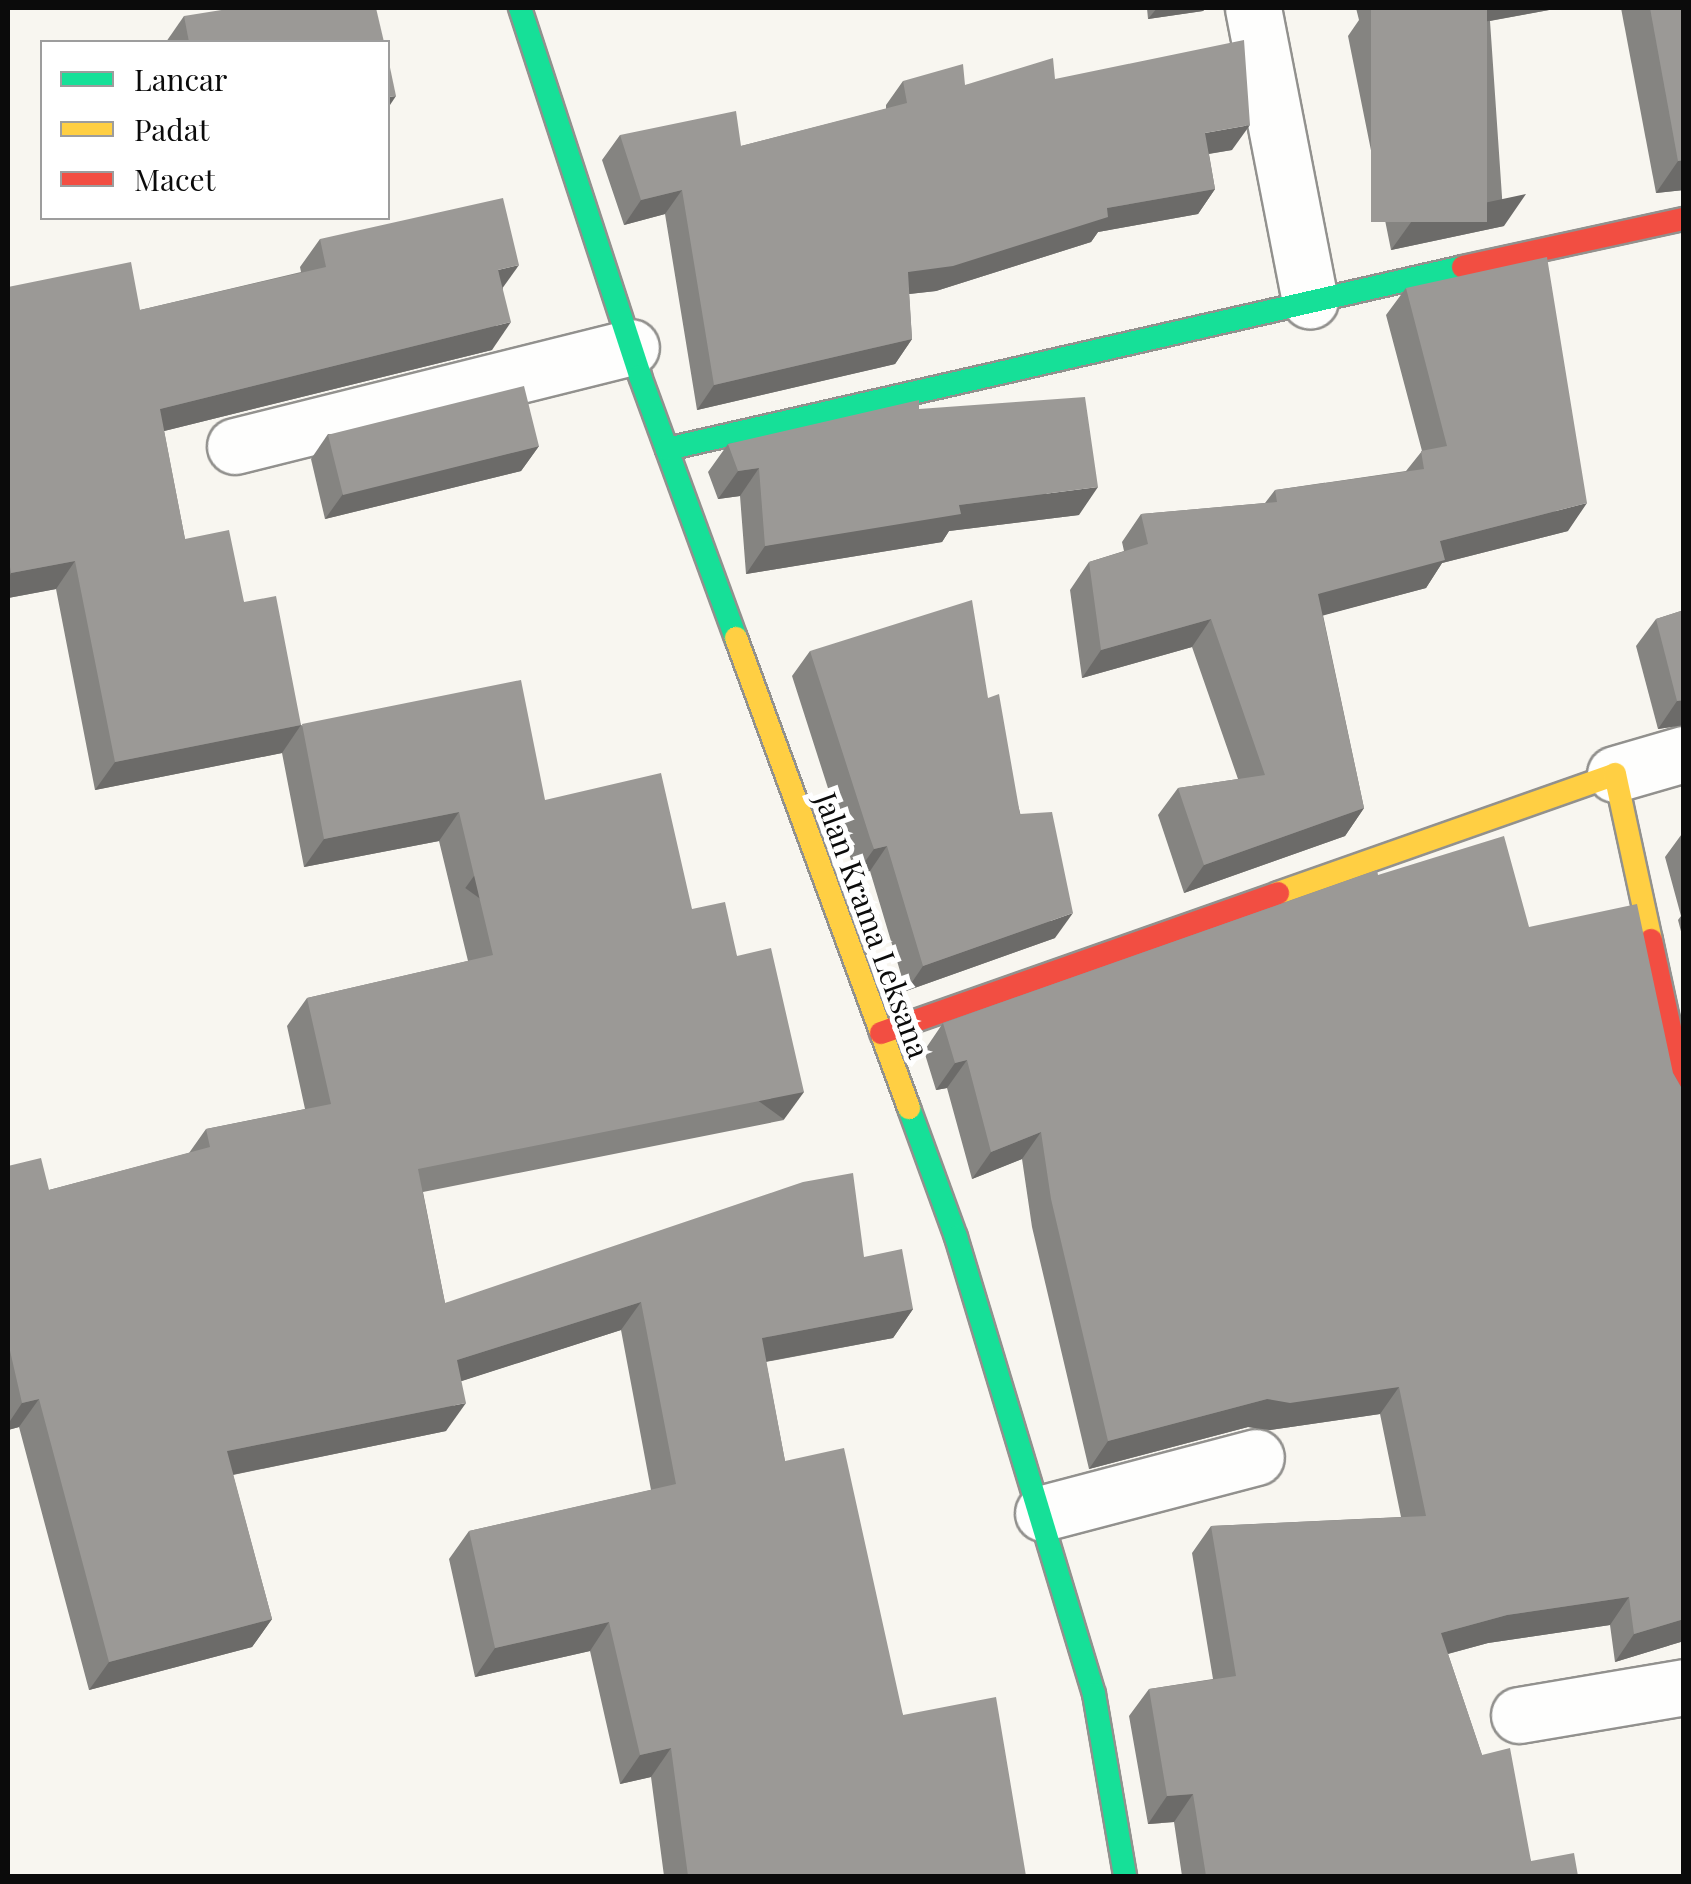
<!DOCTYPE html>
<html>
<head>
<meta charset="utf-8">
<style>
  body { margin:0 }
  #map { position:relative; width:1691px; height:1884px; overflow:hidden; background:#f8f6f0; font-family:"Playfair Display",serif }
  div>[style] { position:absolute }
  .roads { filter:drop-shadow(2px 0 #92918e) drop-shadow(-2px 0 #92918e) drop-shadow(0 2px #92918e) drop-shadow(0 -2px #92918e) }
  .street>* { height:55px; margin:-27.5px; padding:0 27.5px; transform-origin:27.5px; border-radius:27.5px; background:#fefefd }
  .fast>* { height:22px; margin:-11px; padding:0 11px; transform-origin:11px; border-radius:11px; background:#16e098 }
  .slow>* { height:22px; margin:-11px; padding:0 11px; transform-origin:11px; border-radius:11px; background:#ffcf43 }
  .jam>* { height:22px; margin:-11px; padding:0 11px; transform-origin:11px; border-radius:11px; background:#f24e42 }
  .wall>* { inset:0; background:#858481 }
  .shaded-wall>* { inset:0; background:#6c6b69; transform-origin:0 0 }
  .building>* { inset:0; background:#9b9996; transform-origin:0 0 }
  span { translate:-50% -50%; white-space:nowrap; text-align:center; line-height:1.15; -webkit-text-stroke:10px #fff; paint-order:stroke }
  .street-label { font-size:30px; color:#0b0b0b }
  .frame { position:absolute; inset:0; border:10px solid #0b0b0b; pointer-events:none }
  .legend { position:absolute; left:40px; top:40px; width:350px; height:180px; box-sizing:border-box; background:#fff; border:2px solid #9d9d9d; margin:0; padding:12px 18px; list-style:none; font-size:30px; color:#0b0b0b }
  .legend li { display:flex; align-items:center; gap:20px; height:50px }
  .legend b { width:50px; border:2px solid #9d9d9d }
</style>
</head>
<body>
<div id="map">
  <div class="roads">
    <div class="street">
      <i style="left:1253px;top:8px;width:298px;rotate:79deg"></i>
      <i style="left:235px;top:446px;width:408px;rotate:-14deg"></i>
      <i style="left:1615px;top:774px;width:72px;rotate:-16.2deg"></i>
      <i style="left:1043px;top:1513px;width:220px;rotate:-14.7deg"></i>
      <i style="left:1519px;top:1715px;width:167px;rotate:-9.6deg"></i>
    </div>
    <div class="fast">
      <i style="left:520px;top:8px;width:387px;rotate:71.9deg"></i>
      <i style="left:640px;top:376px;width:279px;rotate:69.9deg"></i>
      <i style="left:667px;top:449px;width:817px;rotate:-12.88deg"></i>
      <i style="left:909px;top:1108px;width:137px;rotate:70deg"></i>
      <i style="left:956px;top:1237px;width:477px;rotate:73.2deg"></i>
      <i style="left:1094px;top:1694px;width:185px;rotate:80.3deg"></i>
    </div>
    <div class="slow">
      <i style="left:736px;top:638px;width:501px;rotate:69.79deg"></i>
      <i style="left:1278px;top:893px;width:357px;rotate:-19.4deg"></i>
      <i style="left:1615px;top:774px;width:170px;rotate:77.8deg"></i>
    </div>
    <div class="jam">
      <i style="left:1463px;top:267px;width:226px;rotate:-12.3deg"></i>
      <i style="left:1651px;top:940px;width:157px;rotate:77.8deg"></i>
      <i style="left:881px;top:1033px;width:421px;rotate:-19.4deg"></i>
    </div>
  </div>
  <div class="wall">
    <i style="clip-path:polygon(1147px 8px,1206px 8px,1203px 11px,1148px 19px)"></i>
    <i style="clip-path:polygon(1356px 8px,1560px 8px,1490px 21px,1504px 226px,1391px 250px,1348px 36px,1359px 20px)"></i>
    <i style="clip-path:polygon(1621px 8px,1684px 8px,1684px 190px,1656px 193px)"></i>
    <i style="clip-path:polygon(184px 16px,384px 42px,166px 42px)"></i>
    <i style="clip-path:polygon(1055px 79px,1232px 150px,1209px 154px,1215px 189px,1198px 214px,1098px 232px,1091px 242px,936px 291px,909px 294px,912px 339px,895px 364px,697px 410px,665px 214px,624px 225px,602px 160px,620px 135px,741px 146px,886px 109px,886px 105px,903px 81px,965px 85px)"></i>
    <i style="clip-path:polygon(320px 239px,503px 288px,492px 350px,164px 431px,185px 539px,244px 602px,301px 725px,545px 800px,692px 909px,737px 956px,784px 1120px,423px 1192px,445px 1303px,864px 1257px,913px 1309px,893px 1338px,766px 1362px,785px 1461px,903px 1715px,1026px 1876px,664px 1876px,651px 1777px,620px 1784px,590px 1651px,475px 1677px,449px 1559px,469px 1531px,651px 1490px,621px 1330px,461px 1381px,446px 1431px,233px 1475px,272px 1619px,252px 1647px,89px 1690px,19px 1427px,8px 1430px,8px 1166px,49px 1190px,189px 1153px,206px 1129px,305px 1109px,287px 1026px,307px 998px,468px 961px,439px 841px,304px 867px,282px 753px,95px 790px,56px 589px,8px 598px,8px 287px,140px 310px,301px 272px,300px 267px)"></i>
    <i style="clip-path:polygon(1406px 288px,1568px 531px,1442px 563px,1426px 588px,1323px 615px,1364px 808px,1345px 836px,1184px 893px,1158px 815px,1178px 788px,1238px 779px,1192px 647px,1082px 678px,1070px 590px,1089px 562px,1124px 551px,1122px 542px,1141px 514px,1265px 503px,1275px 490px,1406px 471px,1422px 451px,1386px 315px)"></i>
    <i style="clip-path:polygon(919px 409px,1079px 515px,949px 531px,942px 542px,746px 574px,740px 496px,718px 499px,708px 472px,728px 444px)"></i>
    <i style="clip-path:polygon(328px 434px,539px 446px,521px 471px,325px 519px,311px 459px)"></i>
    <i style="clip-path:polygon(1684px 610px,1684px 725px,1658px 729px,1636px 646px,1656px 619px)"></i>
    <i style="clip-path:polygon(810px 651px,988px 698px,1055px 938px,906px 991px,870px 871px,856px 874px,852px 863px,792px 676px)"></i>
    <i style="clip-path:polygon(1684px 831px,1684px 943px,1678px 920px,1681px 916px,1665px 857px)"></i>
    <i style="clip-path:polygon(1378px 875px,1529px 927px,1673px 1073px,1681px 1087px,1684px 1089px,1684px 1641px,1615px 1662px,1610px 1625px,1488px 1643px,1448px 1654px,1482px 1755px,1531px 1861px,1578px 1876px,1182px 1876px,1174px 1822px,1148px 1824px,1129px 1716px,1149px 1689px,1213px 1679px,1192px 1553px,1211px 1526px,1401px 1517px,1380px 1414px,1270px 1430px,1248px 1427px,1089px 1469px,1032px 1227px,1022px 1159px,972px 1179px,947px 1088px,936px 1090px,924px 1051px,943px 1023px)"></i>
  </div>
  <div class="shaded-wall">
    <i style="clip-path:polygon(1157px 8px,1206px 8px,1203px 11px,1148px 19px)"></i>
    <i style="clip-path:polygon(1474px 8px,1560px 8px,1461px 26px)"></i>
    <i style="clip-path:polygon(396px 96px,388px 108px,388px 97px)"></i>
    <i style="clip-path:polygon(1250px 125px,1232px 150px,1188px 157px,1205px 133px)"></i>
    <i style="clip-path:polygon(1684px 160px,1684px 190px,1656px 193px,1678px 161px)"></i>
    <i style="clip-path:polygon(1215px 189px,1198px 214px,1098px 232px,1091px 242px,936px 291px,891px 296px,908px 272px,1107px 208px)"></i>
    <i style="clip-path:polygon(682px 190px,665px 214px,624px 225px,641px 200px)"></i>
    <i style="clip-path:polygon(1526px 194px,1504px 226px,1391px 250px,1414px 218px)"></i>
    <i style="clip-path:polygon(519px 265px,499px 293px,498px 270px)"></i>
    <i style="clip-path:polygon(511px 322px,492px 350px,140px 437px,160px 409px)"></i>
    <i style="clip-path:polygon(912px 339px,895px 364px,697px 410px,714px 385px)"></i>
    <i style="clip-path:polygon(539px 446px,521px 471px,325px 519px,343px 494px)"></i>
    <i style="clip-path:polygon(759px 468px,740px 496px,718px 499px,738px 471px)"></i>
    <i style="clip-path:polygon(1098px 487px,1079px 515px,949px 531px,942px 542px,746px 574px,765px 546px,959px 505px)"></i>
    <i style="clip-path:polygon(1587px 503px,1568px 531px,1442px 563px,1426px 588px,1299px 622px,1318px 594px,1440px 541px)"></i>
    <i style="clip-path:polygon(75px 561px,56px 589px,8px 598px,8px 579px,11px 573px)"></i>
    <i style="clip-path:polygon(1211px 619px,1192px 647px,1082px 678px,1101px 650px)"></i>
    <i style="clip-path:polygon(1684px 700px,1684px 725px,1658px 729px,1677px 701px)"></i>
    <i style="clip-path:polygon(301px 725px,282px 753px,95px 790px,115px 762px)"></i>
    <i style="clip-path:polygon(1364px 808px,1345px 836px,1184px 893px,1204px 865px)"></i>
    <i style="clip-path:polygon(459px 812px,439px 841px,304px 867px,324px 839px)"></i>
    <i style="clip-path:polygon(887px 846px,870px 871px,856px 874px,874px 849px)"></i>
    <i style="clip-path:polygon(1073px 913px,1055px 938px,906px 991px,923px 966px)"></i>
    <i style="clip-path:polygon(967px 1060px,947px 1088px,936px 1090px,955px 1063px)"></i>
    <i style="left:804px;top:1092px;width:34px;height:394px;rotate:126deg"></i>
    <i style="clip-path:polygon(1041px 1132px,1022px 1159px,972px 1179px,991px 1152px)"></i>
    <i style="clip-path:polygon(641px 1302px,621px 1330px,437px 1389px,457px 1360px)"></i>
    <i style="clip-path:polygon(913px 1309px,893px 1338px,742px 1366px,762px 1338px)"></i>
    <i style="clip-path:polygon(1399px 1387px,1380px 1414px,1270px 1430px,1248px 1427px,1089px 1469px,1108px 1441px,1267px 1399px)"></i>
    <i style="clip-path:polygon(39px 1399px,19px 1427px,8px 1430px,8px 1424px,22px 1403px)"></i>
    <i style="clip-path:polygon(466px 1403px,446px 1431px,207px 1480px,227px 1451px)"></i>
    <i style="clip-path:polygon(1629px 1597px,1610px 1625px,1488px 1643px,1421px 1661px,1441px 1633px,1507px 1615px)"></i>
    <i style="clip-path:polygon(272px 1619px,252px 1647px,89px 1690px,109px 1662px)"></i>
    <i style="clip-path:polygon(1684px 1619px,1684px 1641px,1615px 1662px,1634px 1634px)"></i>
    <i style="clip-path:polygon(609px 1622px,590px 1651px,475px 1677px,495px 1648px)"></i>
    <i style="clip-path:polygon(671px 1748px,651px 1777px,620px 1784px,640px 1755px)"></i>
    <i style="clip-path:polygon(1193px 1794px,1174px 1822px,1148px 1824px,1167px 1796px)"></i>
  </div>
  <div class="building">
    <i style="clip-path:polygon(234px 8px,376px 8px,384px 42px,189px 42px,184px 16px)"></i>
    <i style="left:1371px;top:8px;width:116px;height:214px"></i>
    <i style="clip-path:polygon(1650px 8px,1684px 8px,1684px 160px,1678px 161px)"></i>
    <i style="clip-path:polygon(1244px 40px,1250px 125px,1205px 133px,1215px 189px,1107px 208px,1108px 217px,953px 266px,908px 272px,912px 339px,714px 385px,682px 190px,641px 200px,620px 135px,736px 111px,741px 146px,907px 103px,903px 81px,963px 64px,965px 85px,1053px 58px,1055px 79px)"></i>
    <i style="clip-path:polygon(388px 58px,396px 96px,388px 97px)"></i>
    <i style="clip-path:polygon(503px 198px,519px 265px,498px 270px,511px 322px,160px 409px,185px 539px,229px 530px,244px 602px,276px 596px,301px 725px,115px 762px,75px 561px,11px 573px,8px 555px,8px 287px,131px 262px,140px 310px,326px 267px,320px 239px)"></i>
    <i style="clip-path:polygon(1547px 257px,1587px 503px,1440px 541px,1445px 560px,1318px 594px,1364px 808px,1204px 865px,1178px 788px,1265px 775px,1211px 619px,1101px 650px,1089px 562px,1148px 544px,1141px 514px,1277px 502px,1275px 490px,1424px 469px,1421px 451px,1447px 446px,1406px 288px)"></i>
    <i style="left:524px;top:386px;width:62px;height:202px;rotate:76deg"></i>
    <i style="clip-path:polygon(1085px 397px,1098px 487px,959px 505px,961px 514px,765px 546px,759px 468px,738px 471px,728px 444px,919px 400px,919px 409px)"></i>
    <i style="clip-path:polygon(972px 600px,988px 698px,999px 694px,1020px 814px,1052px 812px,1073px 913px,923px 966px,887px 846px,874px 849px,870px 838px,810px 651px)"></i>
    <i style="clip-path:polygon(1684px 610px,1684px 700px,1677px 701px,1656px 619px)"></i>
    <i style="clip-path:polygon(521px 680px,545px 800px,661px 773px,692px 909px,725px 902px,737px 956px,771px 948px,804px 1092px,418px 1169px,445px 1303px,803px 1182px,853px 1173px,864px 1257px,902px 1249px,913px 1309px,762px 1338px,785px 1461px,844px 1448px,903px 1715px,996px 1697px,1026px 1876px,688px 1876px,671px 1748px,640px 1755px,609px 1622px,495px 1648px,469px 1531px,676px 1484px,641px 1302px,457px 1360px,466px 1403px,227px 1451px,272px 1619px,109px 1662px,39px 1399px,22px 1403px,8px 1342px,8px 1166px,41px 1158px,49px 1190px,210px 1147px,206px 1129px,331px 1104px,307px 998px,493px 955px,459px 812px,324px 839px,302px 724px)"></i>
    <i style="clip-path:polygon(1504px 836px,1529px 927px,1637px 904px,1673px 1073px,1681px 1087px,1684px 1089px,1684px 1619px,1634px 1634px,1629px 1597px,1507px 1615px,1441px 1633px,1482px 1755px,1510px 1748px,1531px 1861px,1574px 1853px,1578px 1876px,1206px 1876px,1193px 1794px,1167px 1796px,1149px 1689px,1236px 1676px,1211px 1526px,1426px 1516px,1399px 1387px,1290px 1403px,1267px 1399px,1108px 1441px,1051px 1199px,1041px 1132px,991px 1152px,967px 1060px,955px 1063px,943px 1023px,1377px 870px,1378px 875px)"></i>
  </div>
  <div class="street-label">
    <span style="left:873px;top:925px;rotate:70deg">Jalan Krama Leksana</span>
  </div>
  <div class="frame"></div>
  <ul class="legend">
  <li><b style="height:12px;background:#16e098"></b>Lancar</li>
  <li><b style="height:12px;background:#ffcf43"></b>Padat</li>
  <li><b style="height:12px;background:#f24e42"></b>Macet</li>
  </ul>
</div>
</body>
</html>
